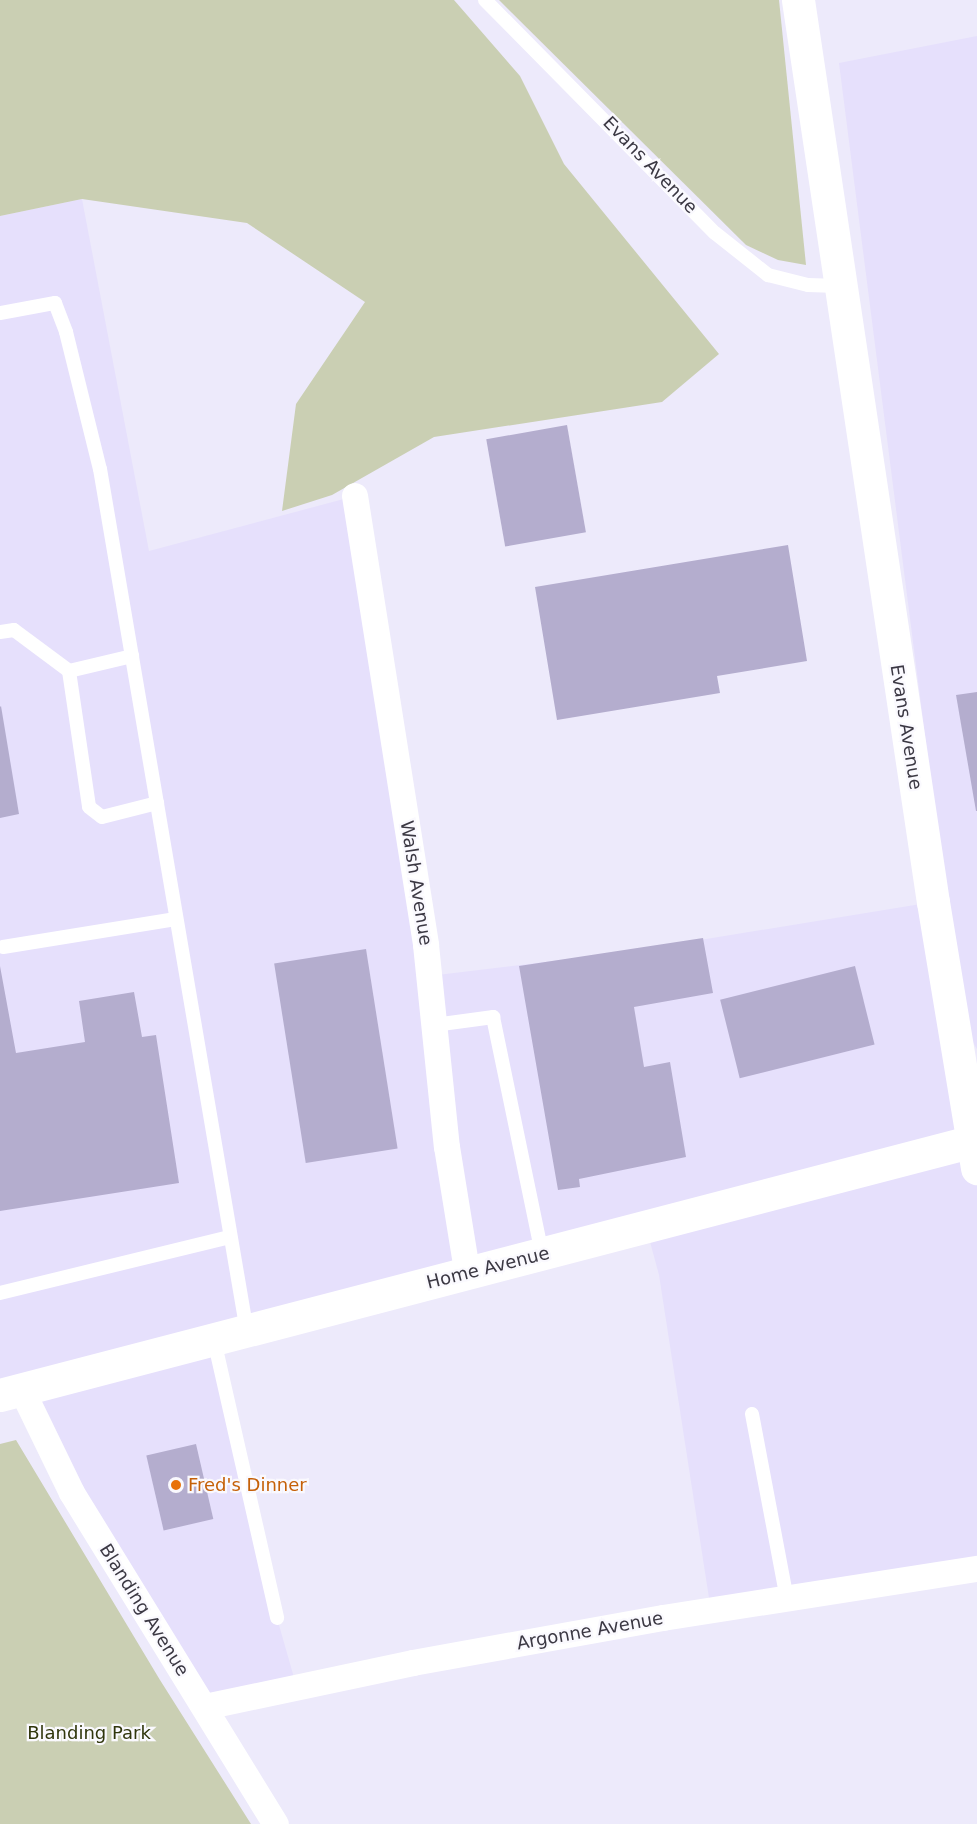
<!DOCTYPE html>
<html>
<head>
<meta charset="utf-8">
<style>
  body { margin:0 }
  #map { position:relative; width:977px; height:1824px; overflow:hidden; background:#edeafb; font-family:"DejaVu Sans",sans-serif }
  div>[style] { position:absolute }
  .built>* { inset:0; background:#e6e0fc }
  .green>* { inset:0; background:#cacfb3 }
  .building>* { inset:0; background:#b4adce; transform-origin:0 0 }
  .service>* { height:14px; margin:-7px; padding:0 7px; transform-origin:7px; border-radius:7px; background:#fff }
  .minor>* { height:26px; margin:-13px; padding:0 13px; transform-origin:13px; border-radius:13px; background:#fff }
  .tertiary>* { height:33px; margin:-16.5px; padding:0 16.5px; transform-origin:16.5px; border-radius:16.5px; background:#fff }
  .dots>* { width:16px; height:16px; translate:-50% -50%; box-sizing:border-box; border:3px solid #faf9fe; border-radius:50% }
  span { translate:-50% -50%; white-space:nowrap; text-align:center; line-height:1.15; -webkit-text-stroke:4.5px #faf9fe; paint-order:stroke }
  .street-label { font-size:18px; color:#3b3843 }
  .food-label { font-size:18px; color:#c56008 }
  .left { translate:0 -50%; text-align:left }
  .park-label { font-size:18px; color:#30360c }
</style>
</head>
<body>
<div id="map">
  <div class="built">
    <i style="clip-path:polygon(977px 36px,977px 1049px,962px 1025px,839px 63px)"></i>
    <i style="clip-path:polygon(82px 199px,149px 551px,355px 496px,429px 976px,627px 952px,933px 902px,977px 1168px,977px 1569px,711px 1611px,659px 1275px,646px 1227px,214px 1340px,277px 1618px,297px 1688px,205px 1707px,22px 1390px,0 1395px,0 216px)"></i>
  </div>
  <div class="green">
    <i style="clip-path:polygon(0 0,454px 0,520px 76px,564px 164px,719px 354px,662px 402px,434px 437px,332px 495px,282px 511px,296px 404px,365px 302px,247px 223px,82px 199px,0 216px)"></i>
    <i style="clip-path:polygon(499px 0,779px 0,806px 265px,778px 260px,746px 245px)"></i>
    <i style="clip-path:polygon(16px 1440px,160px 1680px,251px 1824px,0 1824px,0 1444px)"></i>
  </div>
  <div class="building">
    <i style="left:567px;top:425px;width:109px;height:82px;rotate:80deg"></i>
    <i style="clip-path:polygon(788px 545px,807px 661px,717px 676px,720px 693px,557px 720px,535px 587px)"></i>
    <i style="clip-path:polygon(977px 692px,977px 811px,976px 811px,956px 695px)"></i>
    <i style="clip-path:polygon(1px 706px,19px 814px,0 818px,0 707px)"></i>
    <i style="clip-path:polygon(703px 938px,713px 993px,634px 1007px,644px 1067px,670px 1062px,686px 1157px,579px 1179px,580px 1187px,558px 1190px,519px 966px)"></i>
    <i style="left:366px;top:949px;width:202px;height:93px;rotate:81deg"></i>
    <i style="clip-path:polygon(0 966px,16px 1053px,85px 1042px,79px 1001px,134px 992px,142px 1037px,156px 1035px,179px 1183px,0 1211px)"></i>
    <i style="left:855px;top:966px;width:81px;height:139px;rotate:76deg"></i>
    <i style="left:196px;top:1444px;width:77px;height:51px;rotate:77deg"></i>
  </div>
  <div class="service">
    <i style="left:485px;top:0;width:327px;rotate:45.4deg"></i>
    <i style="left:715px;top:233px;width:68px;rotate:38.4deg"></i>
    <i style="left:768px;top:275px;width:41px;rotate:14deg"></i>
    <i style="left:808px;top:285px;width:30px;rotate:2deg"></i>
    <i style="left:0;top:313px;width:56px;rotate:-10.3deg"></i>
    <i style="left:55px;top:303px;width:31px;rotate:69deg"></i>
    <i style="left:66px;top:332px;width:141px;rotate:76.1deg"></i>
    <i style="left:100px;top:469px;width:875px;rotate:80.33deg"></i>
    <i style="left:0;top:632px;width:14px;rotate:-8deg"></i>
    <i style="left:14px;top:630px;width:69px;rotate:36.7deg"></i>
    <i style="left:69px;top:671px;width:65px;rotate:-13.4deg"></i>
    <i style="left:69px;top:671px;width:137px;rotate:81.6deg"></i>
    <i style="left:89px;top:807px;width:16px;rotate:38deg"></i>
    <i style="left:102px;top:817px;width:57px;rotate:-14.3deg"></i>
    <i style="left:3px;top:947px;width:175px;rotate:-9.2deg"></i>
    <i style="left:434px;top:1025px;width:60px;rotate:-7.7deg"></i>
    <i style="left:493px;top:1017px;width:242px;rotate:78.3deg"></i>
    <i style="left:0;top:1293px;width:237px;rotate:-13.7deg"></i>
    <i style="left:214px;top:1340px;width:285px;rotate:77.2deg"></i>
    <i style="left:752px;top:1414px;width:188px;rotate:79.3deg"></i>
  </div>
  <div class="minor">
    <i style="left:355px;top:496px;width:455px;rotate:81deg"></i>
    <i style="left:426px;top:945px;width:203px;rotate:84.1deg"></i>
    <i style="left:447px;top:1147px;width:126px;rotate:80.8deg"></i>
    <i style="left:22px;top:1390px;width:114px;rotate:64.1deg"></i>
    <i style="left:72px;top:1493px;width:389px;rotate:58.4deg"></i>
    <i style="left:205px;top:1707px;width:213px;rotate:-11.9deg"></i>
    <i style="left:413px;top:1663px;width:254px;rotate:-10.2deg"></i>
    <i style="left:663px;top:1618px;width:318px;rotate:-8.9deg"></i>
  </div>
  <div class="tertiary">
    <i style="left:798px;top:0;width:912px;rotate:81.49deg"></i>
    <i style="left:933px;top:902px;width:270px;rotate:80.6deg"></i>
    <i style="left:0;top:1395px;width:1010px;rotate:-14.63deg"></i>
  </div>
  <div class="dots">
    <i style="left:176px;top:1485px;background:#e8710a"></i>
  </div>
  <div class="street-label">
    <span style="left:650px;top:165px;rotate:46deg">Evans Avenue</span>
    <span style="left:906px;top:727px;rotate:81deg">Evans Avenue</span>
    <span style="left:416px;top:883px;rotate:81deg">Walsh Avenue</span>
    <span style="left:488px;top:1268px;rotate:-14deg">Home Avenue</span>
    <span style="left:144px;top:1610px;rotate:58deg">Blanding Avenue</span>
    <span style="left:590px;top:1631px;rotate:-10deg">Argonne Avenue</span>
  </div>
  <div class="food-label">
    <span class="left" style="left:188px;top:1485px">Fred's Dinner</span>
  </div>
  <div class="park-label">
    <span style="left:89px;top:1733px">Blanding Park</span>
  </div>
</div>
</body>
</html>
